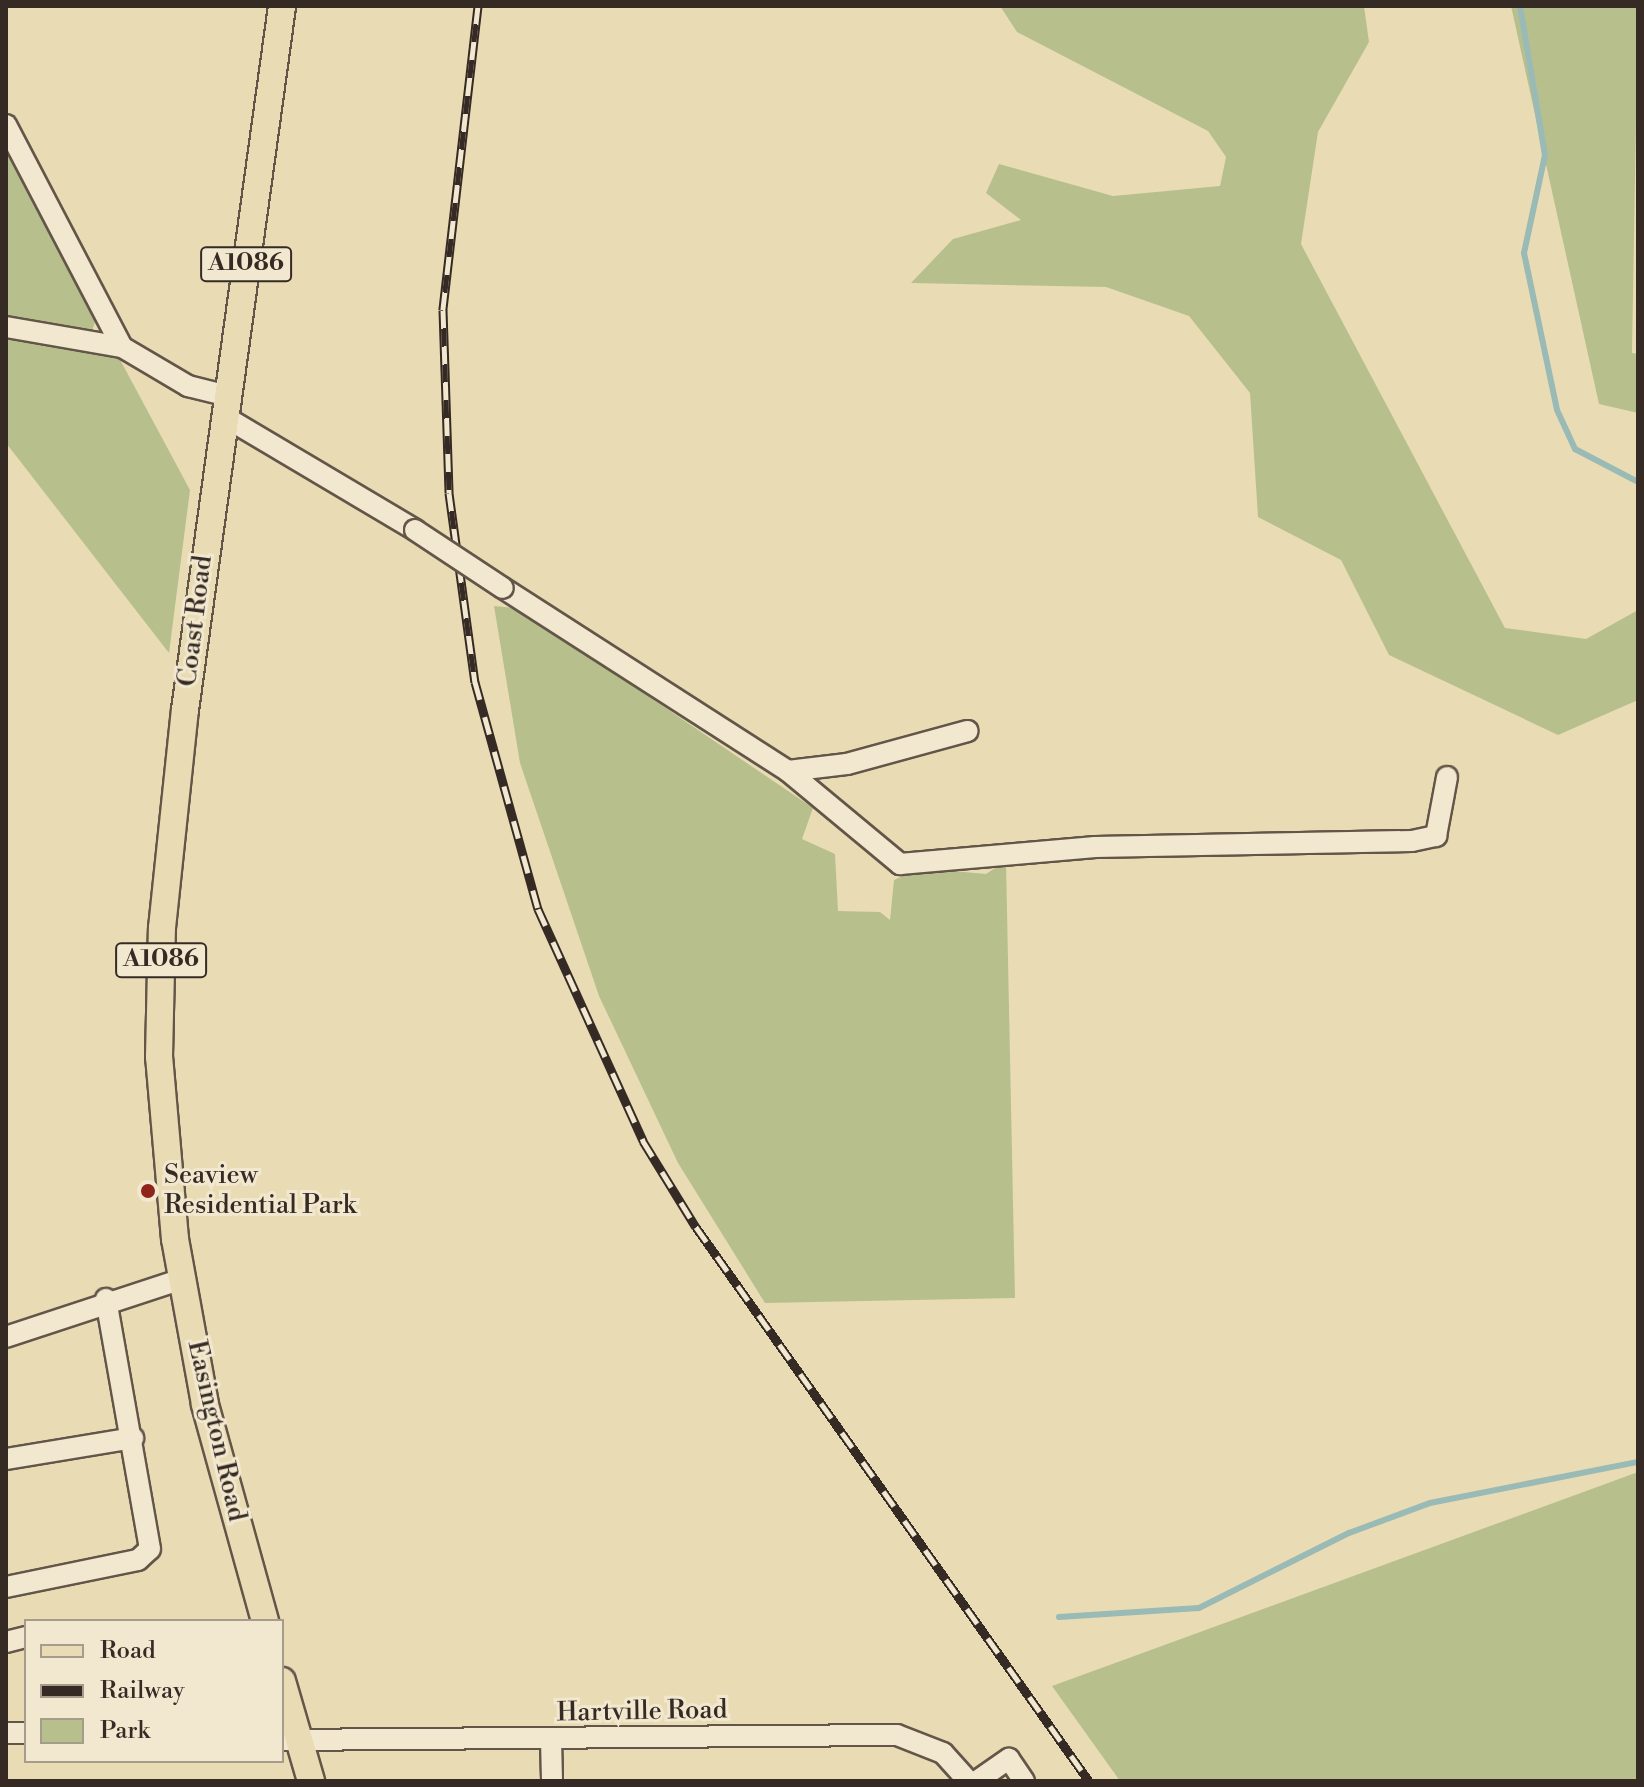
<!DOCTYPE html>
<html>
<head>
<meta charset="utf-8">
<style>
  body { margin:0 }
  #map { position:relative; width:1644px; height:1787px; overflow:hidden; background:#e9dcb5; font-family:"Libre Bodoni",serif }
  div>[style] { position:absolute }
  .green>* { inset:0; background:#b7c08d }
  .stream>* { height:6px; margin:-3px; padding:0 3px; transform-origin:3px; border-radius:3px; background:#9abab6 }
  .roads { filter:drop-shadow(2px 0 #635649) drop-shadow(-2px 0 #635649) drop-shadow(0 2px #635649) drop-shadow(0 -2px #635649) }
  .minor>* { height:20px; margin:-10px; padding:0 10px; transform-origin:10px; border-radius:10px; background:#f1e8cf }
  .major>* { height:26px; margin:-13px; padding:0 13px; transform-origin:13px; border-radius:13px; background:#e9dcb5 }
  .rail>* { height:9px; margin-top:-4.5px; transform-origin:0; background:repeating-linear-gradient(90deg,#f1e8cf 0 18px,#362a25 0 36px); box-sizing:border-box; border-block:2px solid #362a25 }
  .bridges { filter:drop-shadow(2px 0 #635649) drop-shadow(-2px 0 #635649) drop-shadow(0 2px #635649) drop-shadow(0 -2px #635649) }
  .minor-bridge>* { height:20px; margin:-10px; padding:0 10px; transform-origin:10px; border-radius:10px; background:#f1e8cf }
  .dots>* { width:22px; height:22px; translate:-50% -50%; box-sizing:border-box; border:4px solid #f1e8cf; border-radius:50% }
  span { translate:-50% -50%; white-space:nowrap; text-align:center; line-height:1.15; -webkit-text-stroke:6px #f1e8cf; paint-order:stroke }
  .shield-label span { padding:2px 6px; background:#f1e8cf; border:2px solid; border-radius:6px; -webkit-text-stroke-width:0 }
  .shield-label { font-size:24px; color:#362a25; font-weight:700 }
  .street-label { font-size:26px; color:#362a25 }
  .poi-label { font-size:26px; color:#362a25 }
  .left { translate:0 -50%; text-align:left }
  .frame { position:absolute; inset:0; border:8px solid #362a25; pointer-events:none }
  .legend { position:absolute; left:24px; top:1619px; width:260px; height:144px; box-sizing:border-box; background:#f1e8cf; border:2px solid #a69c8b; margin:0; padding:10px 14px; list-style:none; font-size:24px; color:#362a25 }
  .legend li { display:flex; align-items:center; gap:16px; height:40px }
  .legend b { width:40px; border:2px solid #a69c8b }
</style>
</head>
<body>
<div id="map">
  <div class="green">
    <i style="clip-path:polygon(1000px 6px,1364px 6px,1369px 42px,1318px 132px,1301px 244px,1505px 628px,1586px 639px,1638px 610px,1638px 700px,1558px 735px,1389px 655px,1341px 560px,1258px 517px,1250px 393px,1189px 316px,1106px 287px,911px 283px,953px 239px,1021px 220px,986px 193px,999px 164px,1113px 196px,1220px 186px,1226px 157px,1208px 131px,1017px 32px)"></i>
    <i style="clip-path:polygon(1511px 6px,1638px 6px,1632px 353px,1638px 354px,1638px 413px,1599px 404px)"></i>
    <i style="clip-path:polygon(6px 137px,98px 313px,90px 337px,6px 323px)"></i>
    <i style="clip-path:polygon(6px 334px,117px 354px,190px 490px,169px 653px,6px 443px)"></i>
    <i style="clip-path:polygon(494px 606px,515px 608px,542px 624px,813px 808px,802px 839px,835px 854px,838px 911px,880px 912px,890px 920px,894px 880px,921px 868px,986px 874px,1006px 861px,1015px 1298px,765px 1303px,678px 1163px,599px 996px,520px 763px)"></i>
    <i style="clip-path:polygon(1638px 1472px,1638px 1781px,1120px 1781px,1052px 1686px)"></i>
  </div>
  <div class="stream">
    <i style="left:1520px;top:6px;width:151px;rotate:80.5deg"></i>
    <i style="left:1545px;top:155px;width:100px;rotate:102.1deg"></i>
    <i style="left:1524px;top:253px;width:160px;rotate:78.1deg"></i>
    <i style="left:1557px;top:410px;width:43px;rotate:65.2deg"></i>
    <i style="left:1575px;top:449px;width:71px;rotate:27.6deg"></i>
    <i style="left:1059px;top:1617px;width:140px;rotate:-3.7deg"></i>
    <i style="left:1199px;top:1608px;width:168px;rotate:-26.6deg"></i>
    <i style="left:1349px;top:1533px;width:86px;rotate:-20.3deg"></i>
    <i style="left:1430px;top:1503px;width:212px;rotate:-11.2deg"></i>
  </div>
  <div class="roads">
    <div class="minor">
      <i style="left:6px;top:125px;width:250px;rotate:62.4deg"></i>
      <i style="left:6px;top:327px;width:118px;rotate:9.8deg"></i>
      <i style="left:122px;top:347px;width:77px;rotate:30.6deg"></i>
      <i style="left:188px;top:386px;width:41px;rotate:14deg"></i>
      <i style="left:225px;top:417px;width:221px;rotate:30.7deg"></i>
      <i style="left:503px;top:588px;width:339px;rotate:32.7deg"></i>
      <i style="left:788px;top:771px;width:146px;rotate:39.7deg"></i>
      <i style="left:900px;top:864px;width:196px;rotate:-5deg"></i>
      <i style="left:1095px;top:847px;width:317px;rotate:-1.1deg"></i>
      <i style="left:1412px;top:841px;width:25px;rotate:-12deg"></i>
      <i style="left:1436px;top:836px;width:60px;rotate:-79.4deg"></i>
      <i style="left:788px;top:771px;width:59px;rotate:-6.8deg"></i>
      <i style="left:847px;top:764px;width:125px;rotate:-15.3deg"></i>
      <i style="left:6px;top:1337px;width:185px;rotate:-18.2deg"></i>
      <i style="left:6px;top:1459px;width:129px;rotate:-9.4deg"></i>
      <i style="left:6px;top:1587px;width:135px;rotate:-11.6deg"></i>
      <i style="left:138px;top:1560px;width:16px;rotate:-43deg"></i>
      <i style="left:150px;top:1549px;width:254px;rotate:-100deg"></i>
      <i style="left:6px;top:1642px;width:21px;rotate:-14deg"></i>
      <i style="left:6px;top:1733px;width:20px"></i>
      <i style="left:551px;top:1739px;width:42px;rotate:88.6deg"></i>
      <i style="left:282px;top:1740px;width:615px;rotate:-0.47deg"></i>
      <i style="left:897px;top:1735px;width:49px;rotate:21.4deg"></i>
      <i style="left:943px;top:1753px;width:38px;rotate:48deg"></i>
      <i style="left:977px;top:1781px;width:39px;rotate:-35deg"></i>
      <i style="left:1009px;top:1759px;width:27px;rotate:56deg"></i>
    </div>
    <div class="major">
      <i style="left:265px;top:1621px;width:225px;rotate:-105.5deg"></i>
      <i style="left:205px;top:1404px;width:168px;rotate:-100.3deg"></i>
      <i style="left:175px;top:1239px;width:183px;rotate:-95deg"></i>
      <i style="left:159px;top:1057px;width:129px;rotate:-88.7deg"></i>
      <i style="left:162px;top:928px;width:219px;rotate:-84deg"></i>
      <i style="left:185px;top:710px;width:711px;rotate:-82.15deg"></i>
      <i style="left:282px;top:1681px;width:104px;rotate:73.8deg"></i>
    </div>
  </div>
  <div class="rail">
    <i style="left:478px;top:6px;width:306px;rotate:96.6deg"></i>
    <i style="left:443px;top:310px;width:183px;rotate:88.1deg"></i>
    <i style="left:449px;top:493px;width:191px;rotate:82.2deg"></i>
    <i style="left:475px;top:682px;width:236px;rotate:74.5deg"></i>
    <i style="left:538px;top:909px;width:255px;rotate:65.6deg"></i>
    <i style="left:643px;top:1141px;width:101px;rotate:58.4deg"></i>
    <i style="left:696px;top:1227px;width:679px;rotate:54.65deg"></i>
  </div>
  <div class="bridges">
    <div class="minor-bridge">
      <i style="left:415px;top:530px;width:105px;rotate:33.4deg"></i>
    </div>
  </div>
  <div class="dots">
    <i style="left:148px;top:1191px;background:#8f2418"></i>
  </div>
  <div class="shield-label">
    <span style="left:246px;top:264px">A1086</span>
    <span style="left:161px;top:960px">A1086</span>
  </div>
  <div class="street-label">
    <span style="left:196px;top:621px;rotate:-83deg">Coast Road</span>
    <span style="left:216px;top:1431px;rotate:77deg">Easington Road</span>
    <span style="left:642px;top:1712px;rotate:-1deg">Hartville Road</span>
  </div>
  <div class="poi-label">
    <span class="left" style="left:164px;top:1191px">Seaview<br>Residential Park</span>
  </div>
  <div class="frame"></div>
  <ul class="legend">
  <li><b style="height:10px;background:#e9dcb5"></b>Road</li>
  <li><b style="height:10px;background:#362a25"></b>Railway</li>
  <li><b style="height:22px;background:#b7c08d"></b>Park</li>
  </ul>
</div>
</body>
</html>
